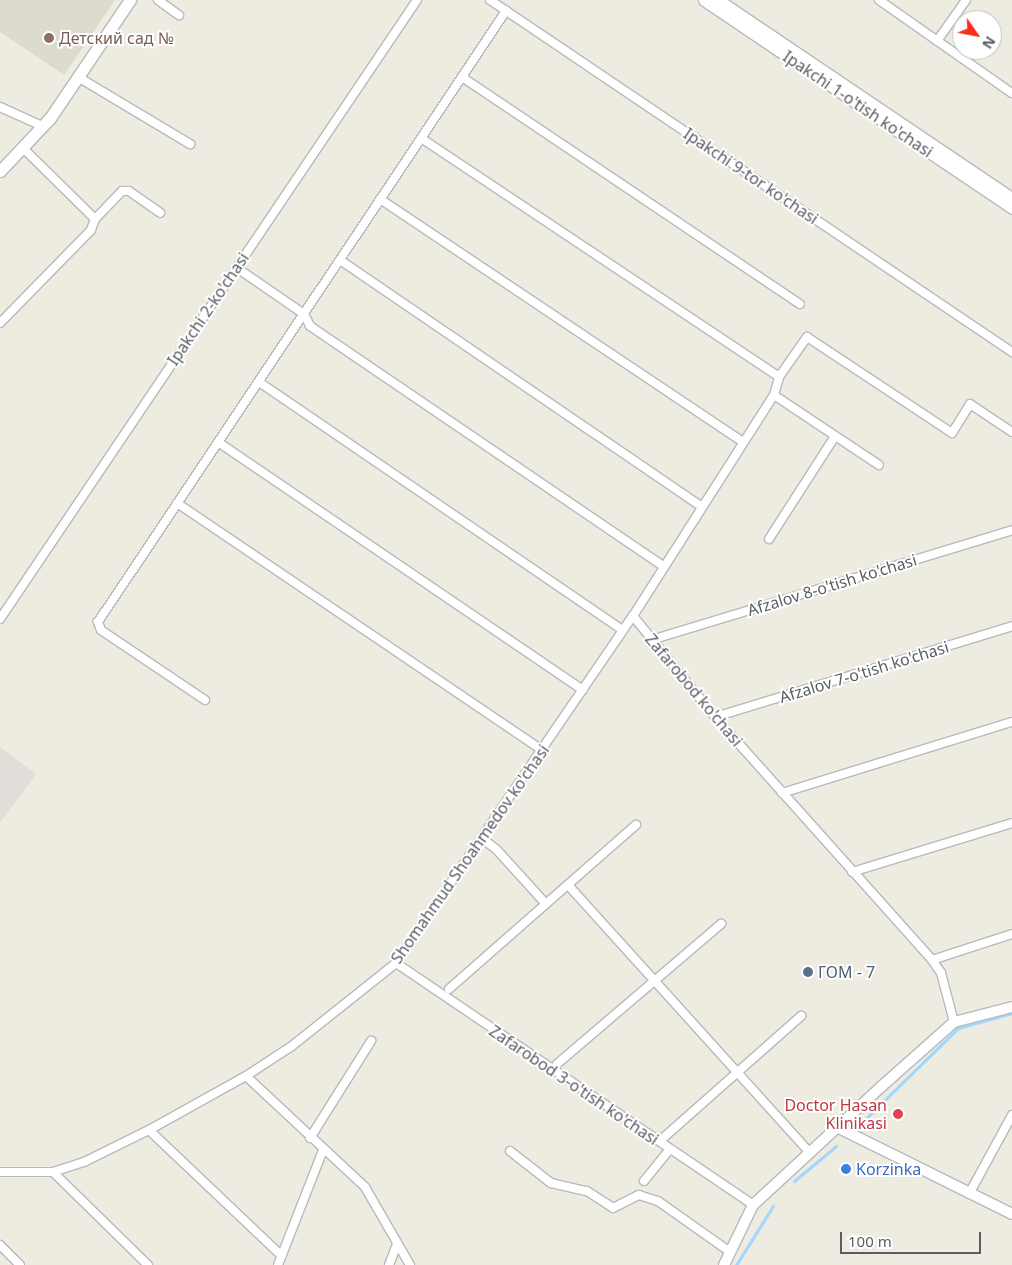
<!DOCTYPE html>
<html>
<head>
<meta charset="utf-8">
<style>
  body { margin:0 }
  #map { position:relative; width:1012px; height:1265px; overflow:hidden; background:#eeebe1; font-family:"Noto Sans",sans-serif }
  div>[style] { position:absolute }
  .industrial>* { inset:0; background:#e1ded9 }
  .education>* { inset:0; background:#dddad0 }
  .stream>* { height:3px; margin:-1.5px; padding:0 1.5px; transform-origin:1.5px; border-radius:1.5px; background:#a0d6ff }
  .roads { filter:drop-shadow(1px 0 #b6babf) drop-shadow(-1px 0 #b6babf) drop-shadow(0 1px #b6babf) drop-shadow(0 -1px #b6babf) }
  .minor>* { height:8px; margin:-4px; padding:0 4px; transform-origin:4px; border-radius:4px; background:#fff }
  .tertiary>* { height:10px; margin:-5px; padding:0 5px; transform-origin:5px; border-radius:5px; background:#fff }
  .secondary>* { height:11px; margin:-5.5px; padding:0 5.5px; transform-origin:5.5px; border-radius:5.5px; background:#fff }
  .dots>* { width:14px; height:14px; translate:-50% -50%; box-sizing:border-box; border:2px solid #fff; border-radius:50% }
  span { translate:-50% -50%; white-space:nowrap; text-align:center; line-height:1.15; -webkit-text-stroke:4px #fff; paint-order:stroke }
  .education-label { font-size:16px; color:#785e54 }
  .left { translate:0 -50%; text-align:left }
  .street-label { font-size:16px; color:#595e63 }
  .service-label { font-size:16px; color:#4e5e75 }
  .health-label { font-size:16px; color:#be3a42 }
  .right { translate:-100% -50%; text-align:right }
  .shop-label { font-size:16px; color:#366cbe }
  .north { position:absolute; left:952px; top:10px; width:50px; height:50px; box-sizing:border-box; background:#fff; border:1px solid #bdbfc1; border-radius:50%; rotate:123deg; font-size:14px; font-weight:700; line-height:20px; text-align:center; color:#595e63 }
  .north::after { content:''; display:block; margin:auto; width:18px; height:22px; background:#f72e1e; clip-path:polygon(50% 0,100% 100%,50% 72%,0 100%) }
  .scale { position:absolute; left:840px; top:1232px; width:141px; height:22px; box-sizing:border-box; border:2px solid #595e63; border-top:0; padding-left:6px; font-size:15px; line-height:18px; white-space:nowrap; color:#595e63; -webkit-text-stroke:4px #fff; paint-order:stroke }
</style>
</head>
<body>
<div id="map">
  <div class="industrial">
    <i style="clip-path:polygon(0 747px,36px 774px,0 823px)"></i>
  </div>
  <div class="education">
    <i style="clip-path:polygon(0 0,115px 0,64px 75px,0 32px)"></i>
  </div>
  <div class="stream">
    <i style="left:853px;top:1131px;width:147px;rotate:-44.4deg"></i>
    <i style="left:958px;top:1028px;width:56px;rotate:-15.5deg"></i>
    <i style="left:794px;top:1181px;width:55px;rotate:-39.8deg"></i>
    <i style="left:736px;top:1265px;width:70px;rotate:-57.9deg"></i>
  </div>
  <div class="roads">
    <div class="minor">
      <i style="left:158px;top:0;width:26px;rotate:36deg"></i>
      <i style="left:490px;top:0;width:630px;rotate:33.99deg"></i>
      <i style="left:879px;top:0;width:162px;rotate:35deg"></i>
      <i style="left:937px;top:41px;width:50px;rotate:-54.7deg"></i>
      <i style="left:78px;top:77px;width:131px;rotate:30.9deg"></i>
      <i style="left:462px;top:77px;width:407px;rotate:33.9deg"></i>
      <i style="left:0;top:107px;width:46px;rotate:24.3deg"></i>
      <i style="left:421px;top:138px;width:430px;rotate:33.7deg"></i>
      <i style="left:23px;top:148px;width:101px;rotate:44.6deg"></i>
      <i style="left:380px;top:199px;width:437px;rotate:33.8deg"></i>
      <i style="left:340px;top:260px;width:438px;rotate:34.3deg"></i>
      <i style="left:237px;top:268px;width:81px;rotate:34.5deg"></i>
      <i style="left:304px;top:314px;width:13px;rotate:63deg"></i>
      <i style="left:310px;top:326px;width:428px;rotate:34.2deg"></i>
      <i style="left:0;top:323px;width:130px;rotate:-45.6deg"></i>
      <i style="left:91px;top:230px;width:12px;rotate:-70deg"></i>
      <i style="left:95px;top:219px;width:39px;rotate:-46deg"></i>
      <i style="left:122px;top:191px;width:7px"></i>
      <i style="left:129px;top:191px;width:38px;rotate:35deg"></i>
      <i style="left:259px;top:382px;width:440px;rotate:34.3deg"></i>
      <i style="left:774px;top:395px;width:126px;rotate:33.7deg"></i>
      <i style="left:218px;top:442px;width:441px;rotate:34.2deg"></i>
      <i style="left:177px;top:503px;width:442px;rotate:34.1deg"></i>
      <i style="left:769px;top:539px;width:122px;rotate:-57.3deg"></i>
      <i style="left:633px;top:616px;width:130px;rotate:50.9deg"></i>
      <i style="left:715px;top:717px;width:326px;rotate:48.2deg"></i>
      <i style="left:932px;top:960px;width:16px;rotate:55deg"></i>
      <i style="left:941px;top:973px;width:51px;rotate:75.1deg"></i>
      <i style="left:0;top:619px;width:746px;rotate:-56.03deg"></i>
      <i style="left:651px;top:640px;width:377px;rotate:-16.9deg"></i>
      <i style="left:205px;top:700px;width:125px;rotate:-146.1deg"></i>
      <i style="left:101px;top:630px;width:9px;rotate:-111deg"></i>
      <i style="left:98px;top:622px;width:735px;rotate:-56.27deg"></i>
      <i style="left:715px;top:717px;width:311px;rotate:-17deg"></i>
      <i style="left:782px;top:793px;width:241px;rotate:-17.2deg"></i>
      <i style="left:483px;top:839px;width:16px;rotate:38deg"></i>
      <i style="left:496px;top:849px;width:74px;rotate:47.7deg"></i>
      <i style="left:852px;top:872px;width:167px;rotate:-17deg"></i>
      <i style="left:568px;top:885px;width:361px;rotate:47.9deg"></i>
      <i style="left:932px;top:960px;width:84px;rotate:-18deg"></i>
      <i style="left:396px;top:963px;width:431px;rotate:34.1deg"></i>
      <i style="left:449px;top:989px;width:249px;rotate:-41.3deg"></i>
      <i style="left:557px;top:1064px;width:216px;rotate:-40.5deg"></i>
      <i style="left:246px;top:1076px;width:163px;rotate:43deg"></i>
      <i style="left:365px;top:1187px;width:90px;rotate:60deg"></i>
      <i style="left:149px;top:1130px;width:183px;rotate:43.5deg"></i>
      <i style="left:310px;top:1138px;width:115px;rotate:-57.8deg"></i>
      <i style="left:662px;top:1139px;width:186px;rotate:-41.5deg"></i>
      <i style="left:510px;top:1151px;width:52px;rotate:38deg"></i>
      <i style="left:551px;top:1183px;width:37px;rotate:13deg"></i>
      <i style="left:587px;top:1191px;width:31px;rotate:33deg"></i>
      <i style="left:613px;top:1208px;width:29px;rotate:-27deg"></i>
      <i style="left:639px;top:1195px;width:20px;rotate:18deg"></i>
      <i style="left:658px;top:1201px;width:87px;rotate:35.2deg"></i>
      <i style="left:0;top:1172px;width:53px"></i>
      <i style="left:53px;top:1172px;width:33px;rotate:-18deg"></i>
      <i style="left:84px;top:1162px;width:72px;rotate:-26.2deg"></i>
      <i style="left:149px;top:1130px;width:111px;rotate:-29.1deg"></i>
      <i style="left:246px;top:1076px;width:55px;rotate:-33.1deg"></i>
      <i style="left:292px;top:1046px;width:133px;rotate:-38.6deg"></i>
      <i style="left:396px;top:963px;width:420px;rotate:-55.7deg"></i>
      <i style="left:633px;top:616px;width:262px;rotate:-57.5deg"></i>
      <i style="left:774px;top:395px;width:19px;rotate:-74deg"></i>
      <i style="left:779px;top:377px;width:49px;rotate:-55deg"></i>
      <i style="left:807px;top:337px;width:174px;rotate:33.5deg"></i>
      <i style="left:952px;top:433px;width:34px;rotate:-58deg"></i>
      <i style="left:970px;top:404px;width:50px;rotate:33.7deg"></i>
      <i style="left:53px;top:1172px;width:133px;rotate:44.4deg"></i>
      <i style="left:644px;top:1181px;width:40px;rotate:-51deg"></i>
      <i style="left:969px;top:1194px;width:90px;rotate:-61.4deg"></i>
      <i style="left:0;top:1245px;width:28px;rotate:45deg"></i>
      <i style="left:278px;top:1265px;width:123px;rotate:-68.6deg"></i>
      <i style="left:389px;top:1265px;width:22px;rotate:-69deg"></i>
    </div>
    <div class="tertiary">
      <i style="left:837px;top:1127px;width:195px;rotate:26.4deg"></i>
      <i style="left:724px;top:1265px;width:67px;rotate:-64.2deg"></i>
      <i style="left:753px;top:1205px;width:176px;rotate:-42.7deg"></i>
      <i style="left:882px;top:1086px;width:96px;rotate:-41.6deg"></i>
      <i style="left:954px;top:1022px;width:60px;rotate:-14.5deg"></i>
    </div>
    <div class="secondary">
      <i style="left:704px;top:0;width:372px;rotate:34deg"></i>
      <i style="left:718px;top:0;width:354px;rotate:34deg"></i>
      <i style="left:0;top:171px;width:73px;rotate:-46.7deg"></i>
      <i style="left:50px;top:118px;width:143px;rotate:-55.9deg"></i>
    </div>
  </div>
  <div class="dots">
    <i style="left:49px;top:38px;background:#8d6e63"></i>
    <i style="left:808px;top:972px;background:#5c6f8a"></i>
    <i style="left:898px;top:1114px;background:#e0444e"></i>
    <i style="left:846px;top:1169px;background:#3f7fe0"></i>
  </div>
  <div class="education-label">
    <span class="left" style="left:59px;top:38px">Детский сад №</span>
  </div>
  <div class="street-label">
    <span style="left:858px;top:104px;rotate:34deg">Ipakchi 1-o'tish ko'chasi</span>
    <span style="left:751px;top:176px;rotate:34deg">Ipakchi 9-tor ko'chasi</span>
    <span style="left:208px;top:309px;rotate:-56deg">Ipakchi 2-ko'chasi</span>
    <span style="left:832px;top:585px;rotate:-17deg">Afzalov 8-o'tish ko'chasi</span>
    <span style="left:864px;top:672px;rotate:-17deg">Afzalov 7-o'tish ko'chasi</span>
    <span style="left:694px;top:690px;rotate:50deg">Zafarobod ko'chasi</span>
    <span style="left:470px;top:854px;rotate:-55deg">Shomahmud Shoahmedov ko'chasi</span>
    <span style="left:574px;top:1085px;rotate:34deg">Zafarobod 3-o'tish ko'chasi</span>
  </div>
  <div class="service-label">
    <span class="left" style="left:818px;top:972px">ГОМ - 7</span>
  </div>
  <div class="health-label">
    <span class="right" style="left:887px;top:1114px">Doctor Hasan<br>Klinikasi</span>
  </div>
  <div class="shop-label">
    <span class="left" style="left:856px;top:1169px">Korzinka</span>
  </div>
  <div class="north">N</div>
  <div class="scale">100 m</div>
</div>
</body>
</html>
